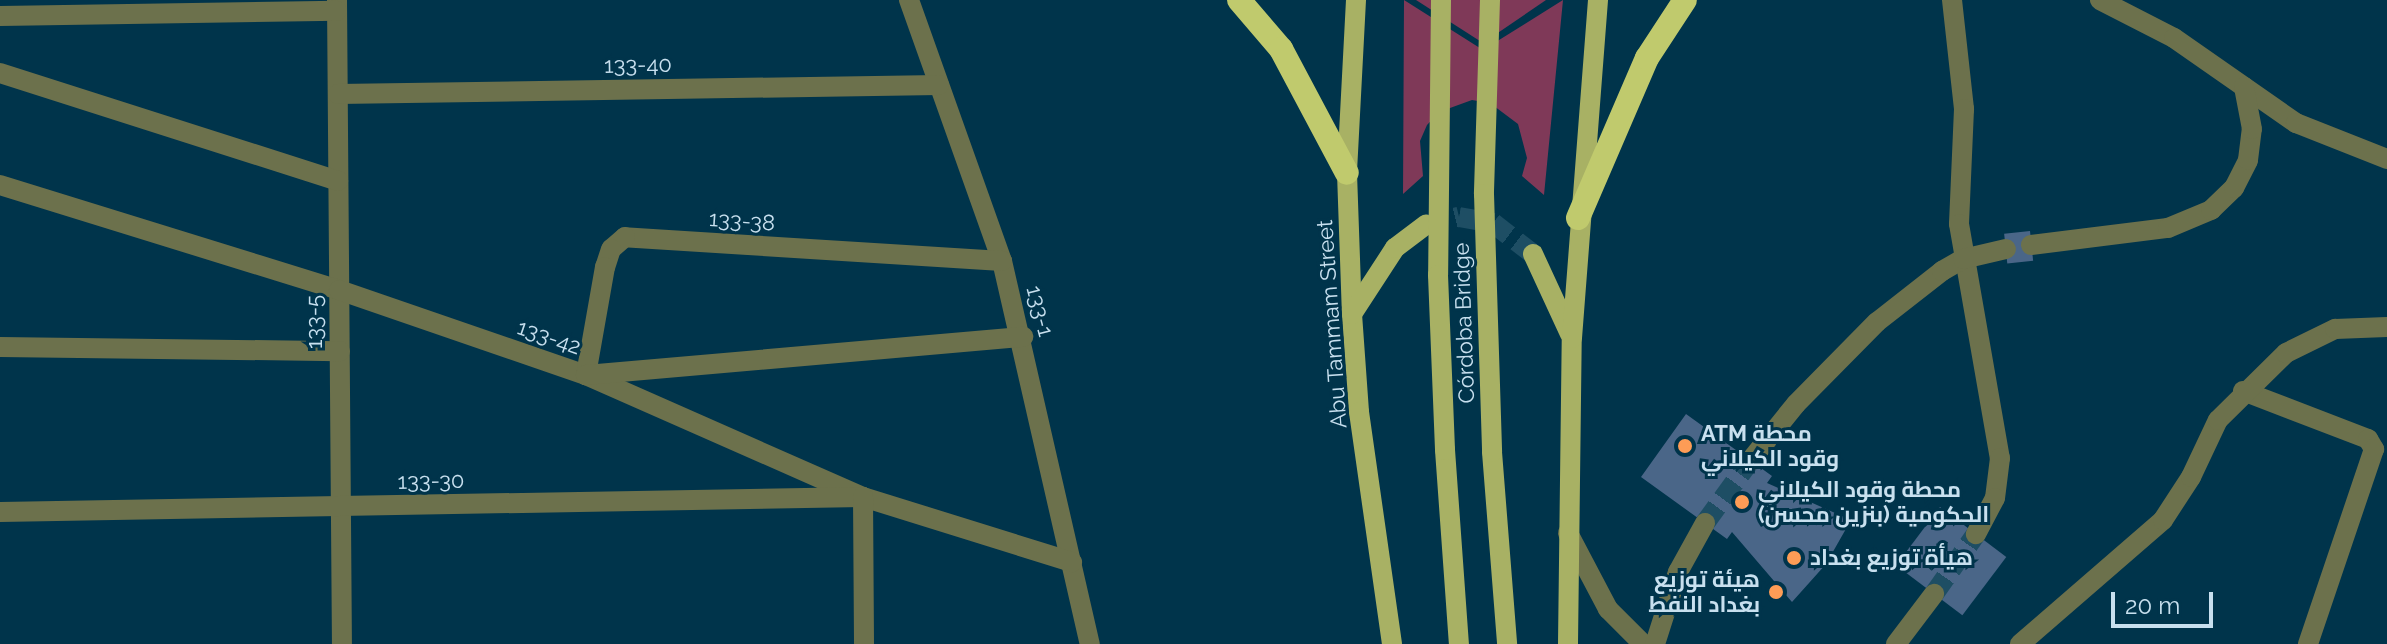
<!DOCTYPE html>
<html>
<head>
<meta charset="utf-8">
<style>
  body { margin:0 }
  #map { position:relative; width:2387px; height:644px; overflow:hidden; background:#00344b; font-family:Raleway,Cairo,sans-serif }
  div>[style] { position:absolute }
  .green>* { inset:0; background:#7f3958 }
  .building>* { inset:0; background:#4a6688; transform-origin:0 0 }
  .minor-tunnel>* { height:20px; margin-top:-10px; transform-origin:0; background:repeating-linear-gradient(90deg,#1e4e64 0 20px,transparent 0 30px) }
  .major-tunnel>* { height:20px; margin-top:-10px; transform-origin:0; background:repeating-linear-gradient(90deg,#1e4e64 0 20px,transparent 0 30px) }
  .minor>* { height:20px; margin:-10px; padding:0 10px; transform-origin:10px; border-radius:10px; background:#6c714c }
  .major>* { height:20px; margin:-10px; padding:0 10px; transform-origin:10px; border-radius:10px; background:#a8b164 }
  .highway>* { height:24px; margin:-12px; padding:0 12px; transform-origin:12px; border-radius:12px; background:#c0ca6d }
  .major-bridge>* { height:20px; margin:-10px; padding:0 10px; transform-origin:10px; border-radius:10px; background:#a8b164 }
  .dots>* { width:22px; height:22px; translate:-50% -50%; box-sizing:border-box; border:4px solid #00344b; border-radius:50% }
  span { translate:-50% -50%; white-space:nowrap; text-align:center; line-height:1.15; -webkit-text-stroke:6px #00344b; paint-order:stroke }
  .street-label { font-size:22px; color:#c8e0ef }
  .poi-label { font-size:22px; color:#c8e0ef; font-weight:700 }
  .left { translate:0 -50%; text-align:left }
  .right { translate:-100% -50%; text-align:right }
  .scale { position:absolute; left:2111px; top:592px; width:102px; height:36px; box-sizing:border-box; border:4px solid #c8e0ef; border-top:0; padding-left:10px; font-size:24px; line-height:28px; white-space:nowrap; color:#c8e0ef; -webkit-text-stroke:6px #00344b; paint-order:stroke }
</style>
</head>
<body>
<div id="map">
  <div class="green">
    <i style="clip-path:polygon(1404px 0,1483px 50px,1563px 0,1544px 195px,1522px 176px,1527px 158px,1518px 124px,1490px 103px,1472px 100px,1439px 112px,1427px 125px,1420px 141px,1423px 176px,1403px 194px)"></i>
    <i style="clip-path:polygon(1416px 0,1546px 0,1483px 43px)"></i>
  </div>
  <div class="building">
    <i style="left:2030px;top:231px;width:30px;height:26px;rotate:84deg"></i>
    <i style="clip-path:polygon(1686px 414px,1772px 476px,1767px 483px,1851px 520px,1826px 564px,1792px 602px,1732px 532px,1727px 539px,1641px 477px)"></i>
    <i style="left:1940px;top:507px;width:83px;height:73px;rotate:37deg"></i>
  </div>
  <div class="minor-tunnel">
    <i style="left:1705px;top:523px;width:77px;rotate:-54deg"></i>
    <i style="left:1934px;top:594px;width:73px;rotate:-55deg"></i>
  </div>
  <div class="major-tunnel">
    <i style="left:1426px;top:225px;width:34px;rotate:-14deg"></i>
    <i style="left:1459px;top:217px;width:35px;rotate:10deg"></i>
    <i style="left:1493px;top:223px;width:51px;rotate:37.8deg"></i>
  </div>
  <div class="minor">
    <i style="left:337px;top:0;width:644px;rotate:89.56deg"></i>
    <i style="left:909px;top:0;width:277px;rotate:70.4deg"></i>
    <i style="left:1002px;top:261px;width:393px;rotate:77.1deg"></i>
    <i style="left:1952px;top:0;width:110px;rotate:83.7deg"></i>
    <i style="left:1964px;top:109px;width:115px;rotate:92.5deg"></i>
    <i style="left:1959px;top:224px;width:238px;rotate:80.1deg"></i>
    <i style="left:2000px;top:458px;width:40px;rotate:97.1deg"></i>
    <i style="left:1995px;top:498px;width:41px;rotate:117.8deg"></i>
    <i style="left:2100px;top:0;width:83px;rotate:27.2deg"></i>
    <i style="left:2174px;top:38px;width:149px;rotate:34.9deg"></i>
    <i style="left:2296px;top:123px;width:98px;rotate:21.6deg"></i>
    <i style="left:0;top:16px;width:337px;rotate:-0.9deg"></i>
    <i style="left:0;top:73px;width:355px;rotate:17.7deg"></i>
    <i style="left:338px;top:94px;width:601px;rotate:-0.86deg"></i>
    <i style="left:0;top:185px;width:355px;rotate:17.2deg"></i>
    <i style="left:339px;top:290px;width:261px;rotate:19deg"></i>
    <i style="left:586px;top:375px;width:303px;rotate:23.8deg"></i>
    <i style="left:863px;top:497px;width:219px;rotate:17.3deg"></i>
    <i style="left:2031px;top:245px;width:138px;rotate:-7.1deg"></i>
    <i style="left:2168px;top:228px;width:47px;rotate:-22.7deg"></i>
    <i style="left:2211px;top:210px;width:32px;rotate:-44deg"></i>
    <i style="left:2234px;top:188px;width:31px;rotate:-63deg"></i>
    <i style="left:2248px;top:160px;width:31px;rotate:-83deg"></i>
    <i style="left:2252px;top:129px;width:43px;rotate:-100.8deg"></i>
    <i style="left:1002px;top:261px;width:378px;rotate:-176.4deg"></i>
    <i style="left:625px;top:237px;width:18px;rotate:139deg"></i>
    <i style="left:611px;top:249px;width:19px;rotate:108deg"></i>
    <i style="left:605px;top:267px;width:110px;rotate:100deg"></i>
    <i style="left:586px;top:375px;width:439px;rotate:-5deg"></i>
    <i style="left:0;top:347px;width:340px;rotate:0.7deg"></i>
    <i style="left:2243px;top:391px;width:134px;rotate:21deg"></i>
    <i style="left:2368px;top:439px;width:12px;rotate:59deg"></i>
    <i style="left:2374px;top:449px;width:206px;rotate:108.7deg"></i>
    <i style="left:1750px;top:461px;width:73px;rotate:-51.1deg"></i>
    <i style="left:1796px;top:404px;width:115px;rotate:-45.4deg"></i>
    <i style="left:1877px;top:322px;width:83px;rotate:-38.1deg"></i>
    <i style="left:1942px;top:271px;width:24px;rotate:-30deg"></i>
    <i style="left:1963px;top:259px;width:44px;rotate:-13.1deg"></i>
    <i style="left:0;top:512px;width:863px;rotate:-1deg"></i>
    <i style="left:863px;top:497px;width:147px;rotate:89.6deg"></i>
    <i style="left:1568px;top:533px;width:86px;rotate:62.2deg"></i>
    <i style="left:1608px;top:609px;width:49px;rotate:45deg"></i>
    <i style="left:1655px;top:644px;width:76px;rotate:-72.3deg"></i>
    <i style="left:1678px;top:572px;width:56px;rotate:-61.1deg"></i>
    <i style="left:1896px;top:644px;width:63px;rotate:-52.8deg"></i>
    <i style="left:2020px;top:644px;width:189px;rotate:-40.9deg"></i>
    <i style="left:2163px;top:520px;width:51px;rotate:-56.9deg"></i>
    <i style="left:2191px;top:477px;width:63px;rotate:-64.7deg"></i>
    <i style="left:2218px;top:420px;width:95px;rotate:-44.6deg"></i>
    <i style="left:2286px;top:353px;width:55px;rotate:-26.1deg"></i>
    <i style="left:2335px;top:329px;width:52px;rotate:-2.2deg"></i>
  </div>
  <div class="major">
    <i style="left:1356px;top:0;width:173px;rotate:93deg"></i>
    <i style="left:1347px;top:173px;width:141px;rotate:88deg"></i>
    <i style="left:1352px;top:314px;width:98px;rotate:85.9deg"></i>
    <i style="left:1359px;top:412px;width:234px;rotate:81.9deg"></i>
    <i style="left:1533px;top:254px;width:88px;rotate:65.2deg"></i>
    <i style="left:1352px;top:314px;width:79px;rotate:-56.9deg"></i>
    <i style="left:1395px;top:248px;width:39px;rotate:-37deg"></i>
    <i style="left:1445px;top:450px;width:195px;rotate:85.9deg"></i>
    <i style="left:1492px;top:452px;width:193px;rotate:85.5deg"></i>
    <i style="left:1568px;top:644px;width:306px;rotate:-89.3deg"></i>
    <i style="left:1572px;top:338px;width:339px;rotate:-85.6deg"></i>
  </div>
  <div class="highway">
    <i style="left:1239px;top:0;width:65px;rotate:49.4deg"></i>
    <i style="left:1281px;top:49px;width:140px;rotate:62deg"></i>
    <i style="left:1578px;top:218px;width:174px;rotate:-66.7deg"></i>
    <i style="left:1647px;top:58px;width:69px;rotate:-56.8deg"></i>
  </div>
  <div class="major-bridge">
    <i style="left:1441px;top:0;width:275px;rotate:90.6deg"></i>
    <i style="left:1438px;top:275px;width:175px;rotate:87.7deg"></i>
    <i style="left:1490px;top:0;width:194px;rotate:91.8deg"></i>
    <i style="left:1484px;top:194px;width:258px;rotate:88.2deg"></i>
  </div>
  <div class="dots">
    <i style="left:1685px;top:446px;background:#fd9c56"></i>
    <i style="left:1742px;top:502px;background:#fd9c56"></i>
    <i style="left:1794px;top:558px;background:#fd9c56"></i>
    <i style="left:1776px;top:592px;background:#fd9c56"></i>
  </div>
  <div class="street-label">
    <span style="left:638px;top:65px;rotate:-1deg">133-40</span>
    <span style="left:742px;top:221px;rotate:4deg">133-38</span>
    <span style="left:1040px;top:311px;rotate:75deg">133-1</span>
    <span style="left:315px;top:322px;rotate:-90deg">133-5</span>
    <span style="left:1464px;top:323px;rotate:-92deg">Córdoba Bridge</span>
    <span style="left:1332px;top:324px;rotate:-94deg">Abu Tammam Street</span>
    <span style="left:549px;top:337px;rotate:19deg">133-42</span>
    <span style="left:431px;top:481px;rotate:-1deg">133-30</span>
  </div>
  <div class="poi-label">
    <span class="left" style="left:1701px;top:446px">ATM محطة<br>وقود الكيلاني</span>
    <span class="left" style="left:1758px;top:502px">محطة وقود الكيلاني<br>الحكومية (بنزين محسن)</span>
    <span class="left" style="left:1810px;top:558px">هيأة توزيع بغداد</span>
    <span class="right" style="left:1760px;top:592px">هيئة توزيع<br>بغداد النفط</span>
  </div>
  <div class="scale">20 m</div>
</div>
</body>
</html>
